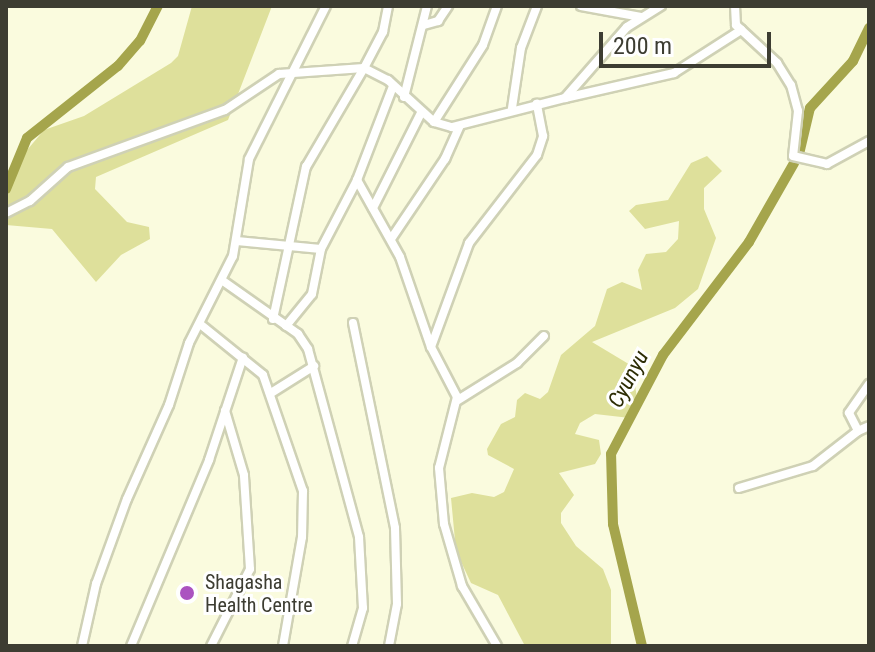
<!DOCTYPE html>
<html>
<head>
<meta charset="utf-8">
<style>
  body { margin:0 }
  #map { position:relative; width:875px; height:652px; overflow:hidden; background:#fafbde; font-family:"Roboto Condensed",sans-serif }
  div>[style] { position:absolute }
  .green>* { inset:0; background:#dee09b }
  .river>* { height:10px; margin:-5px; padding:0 5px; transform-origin:5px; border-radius:5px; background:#a5a54c }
  .roads { filter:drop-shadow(2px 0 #cfd1b5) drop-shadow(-2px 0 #cfd1b5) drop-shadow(0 2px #cfd1b5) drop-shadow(0 -2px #cfd1b5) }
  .minor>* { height:8px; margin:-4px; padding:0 4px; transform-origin:4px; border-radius:4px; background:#fff }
  .dots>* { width:22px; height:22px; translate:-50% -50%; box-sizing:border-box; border:4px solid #fff; border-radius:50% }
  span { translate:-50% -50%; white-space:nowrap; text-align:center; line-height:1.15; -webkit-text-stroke:6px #fff; paint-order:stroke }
  .poi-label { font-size:20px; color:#3d3d32 }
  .left { translate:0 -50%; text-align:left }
  .water-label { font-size:22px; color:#2d2d05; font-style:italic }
  .frame { position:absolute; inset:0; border:8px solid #3d3d32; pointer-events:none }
  .scale { position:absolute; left:599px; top:32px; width:172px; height:36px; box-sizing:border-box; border:4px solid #3d3d32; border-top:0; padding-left:10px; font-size:24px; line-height:28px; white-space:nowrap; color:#3d3d32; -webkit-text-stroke:6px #fff; paint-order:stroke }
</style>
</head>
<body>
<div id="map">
  <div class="green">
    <i style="clip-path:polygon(192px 6px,272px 6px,228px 120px,96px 177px,95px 189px,127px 222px,149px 227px,150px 239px,121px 255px,96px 282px,52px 229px,6px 225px,6px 175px,44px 130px,84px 116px,171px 63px,178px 56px)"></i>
    <i style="clip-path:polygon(707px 156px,722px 171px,704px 188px,704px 209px,716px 238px,698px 289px,675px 308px,592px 342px,632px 366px,639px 411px,630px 418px,595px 414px,580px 423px,575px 434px,599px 440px,601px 454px,595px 464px,559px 473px,574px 495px,561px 513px,561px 523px,576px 546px,603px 569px,611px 590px,611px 646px,525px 646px,498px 595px,471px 583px,456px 551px,451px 498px,472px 493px,494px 497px,504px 492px,514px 469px,488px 455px,487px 449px,501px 424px,515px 417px,517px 400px,525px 393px,540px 399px,548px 392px,561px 355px,595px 326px,607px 289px,622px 282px,642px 290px,638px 270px,646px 254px,666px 252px,678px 239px,679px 221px,645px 229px,629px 211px,636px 205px,668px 200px,691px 163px)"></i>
  </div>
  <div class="river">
    <i style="left:799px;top:154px;width:47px;rotate:-76.6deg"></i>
    <i style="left:810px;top:108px;width:64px;rotate:-47.5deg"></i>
    <i style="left:853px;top:61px;width:37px;rotate:-64deg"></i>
    <i style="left:6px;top:189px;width:55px;rotate:-67.6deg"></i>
    <i style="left:27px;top:138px;width:116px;rotate:-38.4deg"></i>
    <i style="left:118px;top:66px;width:33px;rotate:-49deg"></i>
    <i style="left:140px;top:41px;width:39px;rotate:-63deg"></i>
    <i style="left:642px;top:646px;width:125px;rotate:-103.4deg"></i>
    <i style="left:613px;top:524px;width:70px;rotate:-91.6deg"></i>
    <i style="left:611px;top:454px;width:112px;rotate:-62.3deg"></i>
    <i style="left:663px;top:355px;width:142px;rotate:-52.7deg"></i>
    <i style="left:749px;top:242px;width:91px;rotate:-60.3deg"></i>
  </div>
  <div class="roads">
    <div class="minor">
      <i style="left:581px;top:6px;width:61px;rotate:10.4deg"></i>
      <i style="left:735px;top:6px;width:19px;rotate:87deg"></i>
      <i style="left:736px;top:25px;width:56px;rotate:42.8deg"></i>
      <i style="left:777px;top:63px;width:26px;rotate:58deg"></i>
      <i style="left:791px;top:85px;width:27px;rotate:75deg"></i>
      <i style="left:798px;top:111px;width:45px;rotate:96.3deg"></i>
      <i style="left:793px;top:156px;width:35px;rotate:13deg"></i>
      <i style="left:827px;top:164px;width:48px;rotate:-28.7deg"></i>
      <i style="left:424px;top:25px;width:15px;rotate:-16deg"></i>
      <i style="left:438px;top:21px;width:18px;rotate:-56deg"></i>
      <i style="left:404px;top:97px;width:94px;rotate:-75.8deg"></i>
      <i style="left:565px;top:98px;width:112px;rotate:-12.9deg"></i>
      <i style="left:674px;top:73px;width:80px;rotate:-32.7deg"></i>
      <i style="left:512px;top:108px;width:61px;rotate:-81.5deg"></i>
      <i style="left:521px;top:48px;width:45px;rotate:-69.1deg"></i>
      <i style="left:434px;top:122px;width:91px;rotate:-57.5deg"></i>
      <i style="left:483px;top:45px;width:41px;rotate:-70.3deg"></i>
      <i style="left:357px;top:180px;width:88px;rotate:60.8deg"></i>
      <i style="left:400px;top:257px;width:95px;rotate:71deg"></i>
      <i style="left:431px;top:347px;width:56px;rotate:62.5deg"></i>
      <i style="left:457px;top:397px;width:73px;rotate:104.2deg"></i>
      <i style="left:439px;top:468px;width:56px;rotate:84.9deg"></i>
      <i style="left:444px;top:524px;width:65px;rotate:73.8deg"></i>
      <i style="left:462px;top:586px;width:69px;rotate:59.7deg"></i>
      <i style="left:373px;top:208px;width:106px;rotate:-63.2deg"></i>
      <i style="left:6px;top:213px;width:27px;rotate:-27deg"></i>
      <i style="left:30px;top:201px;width:51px;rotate:-41.8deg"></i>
      <i style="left:68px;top:167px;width:167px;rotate:-20deg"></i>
      <i style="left:225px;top:110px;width:65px;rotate:-33.7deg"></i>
      <i style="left:279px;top:74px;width:85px;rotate:-4deg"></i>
      <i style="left:364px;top:68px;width:27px;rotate:27deg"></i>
      <i style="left:388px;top:80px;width:62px;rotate:42.4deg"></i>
      <i style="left:434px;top:122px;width:19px;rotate:16deg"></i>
      <i style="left:452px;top:127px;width:117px;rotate:-14.4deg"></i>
      <i style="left:565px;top:98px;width:94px;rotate:-48.9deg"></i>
      <i style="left:627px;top:27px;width:40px;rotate:-32deg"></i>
      <i style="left:391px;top:239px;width:97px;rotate:-56deg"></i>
      <i style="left:445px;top:159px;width:36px;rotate:-66deg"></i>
      <i style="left:237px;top:241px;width:84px;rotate:5.4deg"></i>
      <i style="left:223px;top:281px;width:92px;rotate:35.2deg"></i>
      <i style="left:298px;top:334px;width:18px;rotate:56deg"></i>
      <i style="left:308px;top:349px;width:195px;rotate:74.8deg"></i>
      <i style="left:359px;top:537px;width:71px;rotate:86.8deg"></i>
      <i style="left:363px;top:608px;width:40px;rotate:106deg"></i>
      <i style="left:273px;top:319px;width:156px;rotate:-77.8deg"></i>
      <i style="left:306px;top:167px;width:115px;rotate:-59.6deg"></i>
      <i style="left:364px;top:68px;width:41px;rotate:-62.2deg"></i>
      <i style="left:383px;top:32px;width:26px;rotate:-79deg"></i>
      <i style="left:353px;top:323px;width:209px;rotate:78.4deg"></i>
      <i style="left:395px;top:528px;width:76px;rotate:88.5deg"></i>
      <i style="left:397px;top:604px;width:43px;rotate:100.8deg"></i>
      <i style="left:200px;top:324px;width:81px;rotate:39deg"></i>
      <i style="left:263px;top:375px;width:123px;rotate:71deg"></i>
      <i style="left:303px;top:491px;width:46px;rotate:91.2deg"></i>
      <i style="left:302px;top:537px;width:111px;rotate:99.9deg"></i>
      <i style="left:286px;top:326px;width:41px;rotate:-50.9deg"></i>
      <i style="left:312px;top:294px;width:46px;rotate:-78.7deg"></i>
      <i style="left:321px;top:249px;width:78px;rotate:-62.4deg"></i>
      <i style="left:357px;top:180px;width:101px;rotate:-69deg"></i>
      <i style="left:431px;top:347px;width:111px;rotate:-69.9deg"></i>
      <i style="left:469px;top:243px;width:111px;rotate:-52.3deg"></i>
      <i style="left:537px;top:155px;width:20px;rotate:-72deg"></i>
      <i style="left:543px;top:136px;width:33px;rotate:-101deg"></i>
      <i style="left:869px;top:384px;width:35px;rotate:125deg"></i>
      <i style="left:849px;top:413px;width:20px;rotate:63deg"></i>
      <i style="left:858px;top:431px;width:12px;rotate:-24deg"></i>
      <i style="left:271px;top:393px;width:51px;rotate:-32.1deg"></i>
      <i style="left:458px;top:400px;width:70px;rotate:-32.1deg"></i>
      <i style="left:517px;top:363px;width:38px;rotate:-45deg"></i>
      <i style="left:739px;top:488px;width:77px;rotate:-16.6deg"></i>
      <i style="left:813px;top:466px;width:57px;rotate:-37.9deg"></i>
      <i style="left:82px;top:646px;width:64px;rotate:-77.3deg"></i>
      <i style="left:96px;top:584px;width:90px;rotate:-70deg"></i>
      <i style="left:127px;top:499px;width:103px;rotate:-65.9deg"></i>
      <i style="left:169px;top:405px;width:65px;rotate:-72.1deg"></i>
      <i style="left:189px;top:343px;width:97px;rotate:-63.2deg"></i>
      <i style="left:233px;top:256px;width:98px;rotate:-80.6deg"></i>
      <i style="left:249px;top:159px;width:171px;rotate:-63.3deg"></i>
      <i style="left:131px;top:646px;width:202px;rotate:-67.2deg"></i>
      <i style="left:209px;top:460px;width:108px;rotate:-71.7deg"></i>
      <i style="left:211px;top:646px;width:86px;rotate:-63.1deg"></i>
      <i style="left:250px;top:569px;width:94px;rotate:-93.7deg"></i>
      <i style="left:244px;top:475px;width:67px;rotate:-106.5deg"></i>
    </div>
  </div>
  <div class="dots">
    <i style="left:187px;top:593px;background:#ab53c0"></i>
  </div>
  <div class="poi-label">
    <span class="left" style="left:205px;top:594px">Shagasha<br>Health Centre</span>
  </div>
  <div class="water-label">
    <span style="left:628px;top:379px;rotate:-62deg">Cyunyu</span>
  </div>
  <div class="frame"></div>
  <div class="scale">200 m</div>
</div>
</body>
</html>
